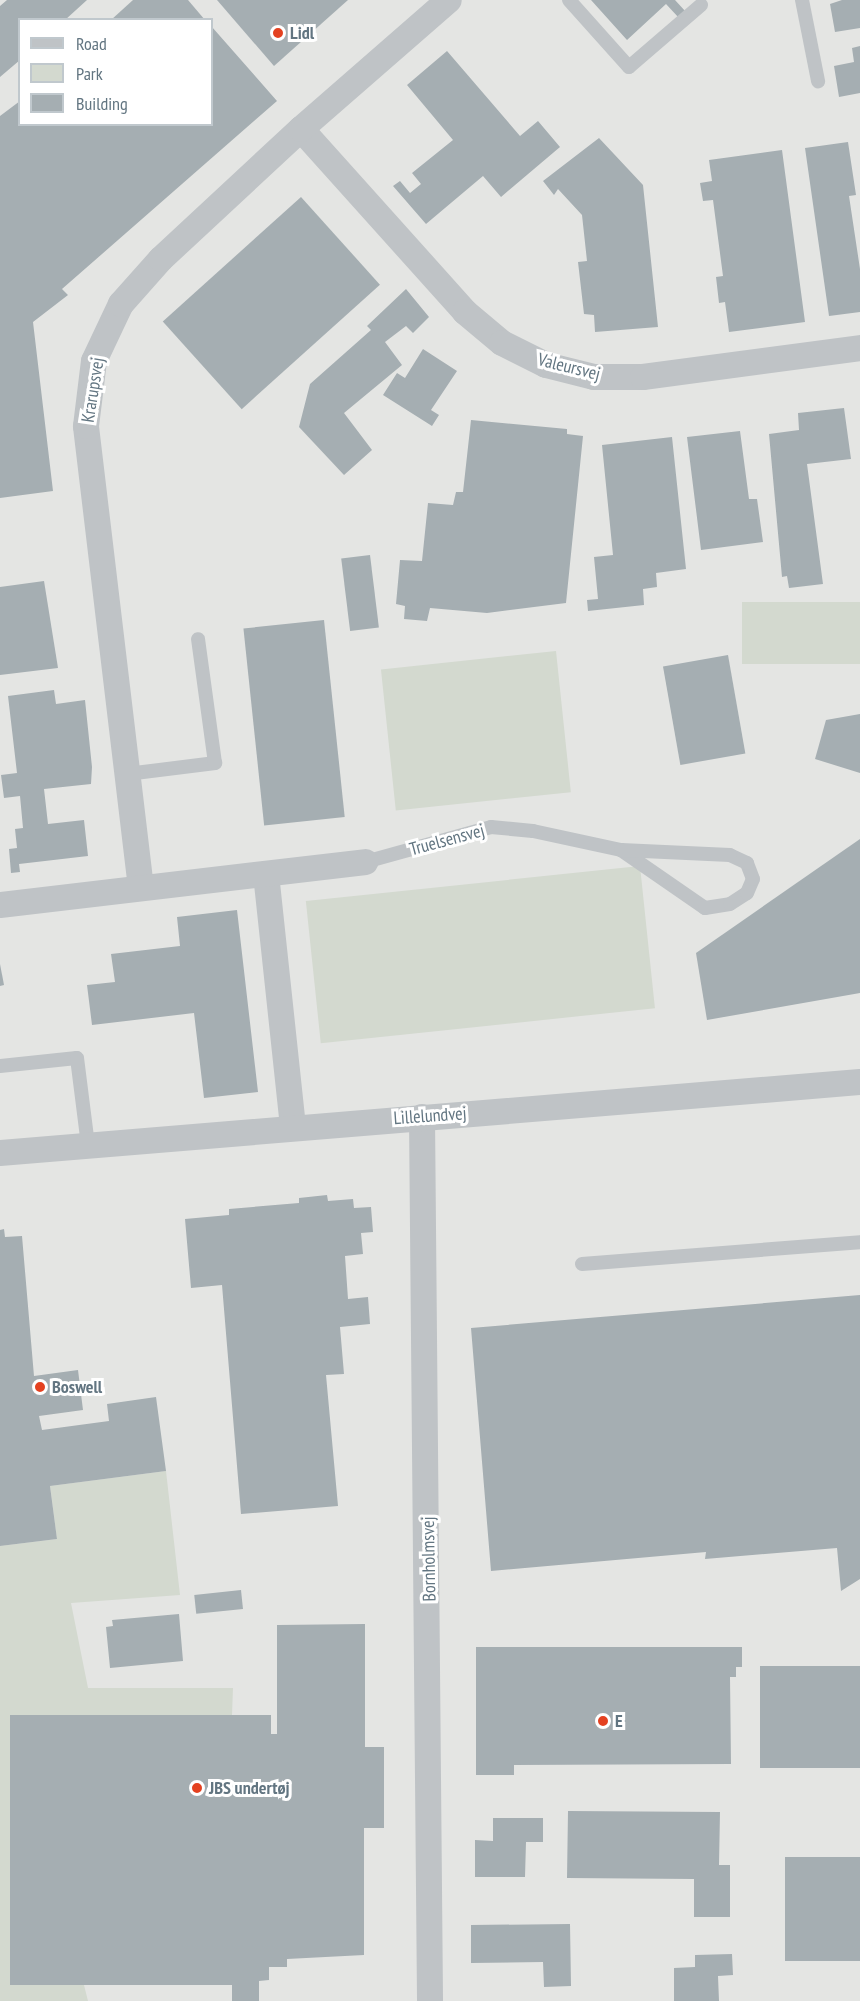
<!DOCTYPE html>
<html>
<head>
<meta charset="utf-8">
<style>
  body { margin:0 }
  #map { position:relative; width:860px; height:2001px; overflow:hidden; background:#f4f4ef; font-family:"PT Sans Narrow",sans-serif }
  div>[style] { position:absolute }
  .built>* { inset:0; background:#e4e5e3 }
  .green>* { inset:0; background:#d3d9cf; transform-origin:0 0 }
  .building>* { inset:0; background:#a5aeb2; transform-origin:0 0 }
  .service>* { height:14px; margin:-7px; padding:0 7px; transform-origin:7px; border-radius:7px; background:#bfc3c6 }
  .minor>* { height:26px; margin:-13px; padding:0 13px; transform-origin:13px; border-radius:13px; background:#bfc3c6 }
  .dots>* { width:16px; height:16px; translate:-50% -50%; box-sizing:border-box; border:3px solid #fff; border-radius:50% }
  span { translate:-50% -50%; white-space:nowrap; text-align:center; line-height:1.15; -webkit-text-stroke:6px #fff; paint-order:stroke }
  .poi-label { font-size:18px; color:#627581; font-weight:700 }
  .left { translate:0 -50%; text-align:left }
  .street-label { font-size:18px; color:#627581 }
  .legend { position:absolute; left:18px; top:18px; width:195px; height:108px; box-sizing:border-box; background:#fff; border:2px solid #c0c8cd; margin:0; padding:8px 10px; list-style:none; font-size:18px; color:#627581 }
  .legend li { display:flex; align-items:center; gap:12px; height:30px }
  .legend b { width:30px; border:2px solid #c0c8cd }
</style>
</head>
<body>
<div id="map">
  <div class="built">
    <i style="clip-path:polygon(evenodd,0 0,860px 0,860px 2001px,0 2001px,0 0,20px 20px,212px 20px,212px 124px,20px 124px,20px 20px)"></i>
  </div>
  <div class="green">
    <i style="left:860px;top:602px;width:62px;height:118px;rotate:90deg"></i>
    <i style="left:556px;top:651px;width:142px;height:176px;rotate:84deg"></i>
    <i style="left:640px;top:866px;width:143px;height:336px;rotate:84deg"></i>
    <i style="clip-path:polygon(166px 1471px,180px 1595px,71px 1603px,88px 1688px,233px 1688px,232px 1715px,10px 1715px,10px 1985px,84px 1985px,88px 2001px,0 2001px,0 1546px,57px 1539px,50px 1486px)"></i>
  </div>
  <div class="building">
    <i style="clip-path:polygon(7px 0,87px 0,65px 20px,20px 20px,20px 60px,0 77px,0 6px)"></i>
    <i style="clip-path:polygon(133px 0,188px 0,205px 20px,111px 20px)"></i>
    <i style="clip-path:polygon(217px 0,348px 0,274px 66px)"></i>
    <i style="clip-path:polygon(591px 0,675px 0,686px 12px,679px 18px,666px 4px,627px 40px)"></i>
    <i style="clip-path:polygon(842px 0,860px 0,860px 28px,835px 32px,830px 4px)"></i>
    <i style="clip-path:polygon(212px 27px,277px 101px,62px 289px,68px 295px,33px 322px,53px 491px,0 498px,0 116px,20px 101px,20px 124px,212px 124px)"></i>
    <i style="clip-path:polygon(860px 46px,860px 93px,839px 97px,834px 66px,854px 62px,852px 48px)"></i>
    <i style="clip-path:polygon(447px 51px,520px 136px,538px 121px,560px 147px,501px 197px,483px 176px,426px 224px,393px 186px,400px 181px,410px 193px,421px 184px,412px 173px,453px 140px,407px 85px)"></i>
    <i style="clip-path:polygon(599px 138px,643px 185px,658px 327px,595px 332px,594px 315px,584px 314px,578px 262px,587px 261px,582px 215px,558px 189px,554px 195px,543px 181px)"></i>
    <i style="clip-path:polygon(848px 142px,856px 195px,849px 196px,860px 269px,860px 312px,829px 316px,805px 148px)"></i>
    <i style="clip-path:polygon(782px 150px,805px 322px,729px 332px,725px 302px,719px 303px,716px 277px,723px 276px,713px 200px,703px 201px,700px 183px,712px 181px,709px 160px)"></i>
    <i style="left:301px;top:197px;width:118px;height:186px;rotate:48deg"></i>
    <i style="clip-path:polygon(406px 289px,429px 317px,413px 333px,406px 326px,385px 342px,402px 365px,344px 413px,372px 450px,344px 475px,299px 427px,310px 384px,371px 330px,367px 326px)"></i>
    <i style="clip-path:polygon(423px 349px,457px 371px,431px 410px,439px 415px,432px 426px,383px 395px,397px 373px,405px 378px)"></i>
    <i style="clip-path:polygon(844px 408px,851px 459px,807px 464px,823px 584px,789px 588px,787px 576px,782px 577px,769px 434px,799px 430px,798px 413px)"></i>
    <i style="clip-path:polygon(471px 420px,567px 429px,567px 434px,583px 436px,566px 603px,487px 613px,430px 608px,427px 621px,404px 619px,405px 606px,396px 604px,400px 560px,422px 561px,428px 503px,453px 505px,456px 492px,463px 492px)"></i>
    <i style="clip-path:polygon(740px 431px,749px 499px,757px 499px,763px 542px,701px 550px,687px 437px)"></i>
    <i style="clip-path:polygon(672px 437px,686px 569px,656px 573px,657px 587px,643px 589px,644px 605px,588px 611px,587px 600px,598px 599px,594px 557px,613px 555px,602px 445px)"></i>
    <i style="left:370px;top:555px;width:73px;height:29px;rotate:83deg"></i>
    <i style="clip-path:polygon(44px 581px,58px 668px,0 675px,0 587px)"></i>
    <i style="left:324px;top:620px;width:198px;height:81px;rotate:84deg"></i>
    <i style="left:728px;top:655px;width:100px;height:66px;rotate:80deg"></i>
    <i style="clip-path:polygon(54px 690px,56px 704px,85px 700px,92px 767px,91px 784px,44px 789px,48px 824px,84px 820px,88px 856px,19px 864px,20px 872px,11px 873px,9px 849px,17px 848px,15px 829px,23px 828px,20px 796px,4px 798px,1px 775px,17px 773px,8px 696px)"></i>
    <i style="clip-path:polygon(860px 714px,860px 773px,815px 759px,826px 720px)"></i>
    <i style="clip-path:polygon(860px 839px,860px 993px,707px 1020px,696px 953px)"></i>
    <i style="clip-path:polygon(237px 910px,258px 1092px,204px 1098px,194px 1013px,92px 1025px,87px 985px,115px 982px,111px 954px,180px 946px,177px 917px)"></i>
    <i style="clip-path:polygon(0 964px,4px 985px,0 986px)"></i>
    <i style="clip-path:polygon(327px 1195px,328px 1201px,353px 1199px,354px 1208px,371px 1207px,373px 1232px,361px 1233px,363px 1254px,345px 1256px,348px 1299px,368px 1297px,370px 1324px,340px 1327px,344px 1374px,326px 1375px,338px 1506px,241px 1514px,222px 1285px,191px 1288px,185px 1219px,229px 1215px,229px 1209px,299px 1203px,299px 1198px)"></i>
    <i style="clip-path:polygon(4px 1229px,5px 1237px,22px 1236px,34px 1376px,78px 1370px,83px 1410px,39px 1416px,42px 1430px,109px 1421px,107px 1404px,156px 1397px,166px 1471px,50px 1486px,57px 1539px,0 1546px,0 1230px)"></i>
    <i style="clip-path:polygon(860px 1295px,860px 1579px,841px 1591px,837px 1548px,705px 1559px,706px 1552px,491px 1571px,471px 1328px)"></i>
    <i style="left:241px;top:1590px;width:19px;height:47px;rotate:84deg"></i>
    <i style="clip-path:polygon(179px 1614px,183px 1661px,110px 1668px,106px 1627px,113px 1626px,112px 1620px)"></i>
    <i style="clip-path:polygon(365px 1624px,365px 1747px,384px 1747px,384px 1828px,364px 1828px,364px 1955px,287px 1959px,287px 1967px,269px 1967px,269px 1980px,259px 1981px,259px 2001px,232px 2001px,232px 1985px,10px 1985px,10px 1715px,271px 1715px,271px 1734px,277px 1734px,277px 1625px)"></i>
    <i style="clip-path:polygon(476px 1647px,742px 1647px,742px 1667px,736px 1667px,736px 1677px,730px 1677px,731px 1764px,514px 1765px,514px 1775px,476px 1775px)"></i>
    <i style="left:860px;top:1666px;width:102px;height:100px;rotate:90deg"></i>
    <i style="clip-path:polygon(568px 1811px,720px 1812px,719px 1865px,730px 1865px,730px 1917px,694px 1917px,694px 1879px,567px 1878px)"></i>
    <i style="clip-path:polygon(493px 1818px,543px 1818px,543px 1842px,526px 1842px,525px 1877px,475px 1877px,475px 1840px,493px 1841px)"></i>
    <i style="left:860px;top:1857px;width:104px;height:75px;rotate:90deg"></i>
    <i style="clip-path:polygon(570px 1924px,571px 1986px,544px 1987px,543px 1962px,471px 1963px,471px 1925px)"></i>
    <i style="clip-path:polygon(732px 1954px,733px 1975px,718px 1976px,719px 2001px,674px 2001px,674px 1968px,695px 1967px,695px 1955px)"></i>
  </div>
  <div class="service">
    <i style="left:569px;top:0;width:90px;rotate:48.2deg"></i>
    <i style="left:629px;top:67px;width:95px;rotate:-40.7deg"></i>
    <i style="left:802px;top:0;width:83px;rotate:78.8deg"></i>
    <i style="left:127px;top:774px;width:89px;rotate:-7.1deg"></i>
    <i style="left:215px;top:763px;width:125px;rotate:-97.8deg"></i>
    <i style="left:365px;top:862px;width:131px;rotate:-15.5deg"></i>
    <i style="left:491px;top:827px;width:42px;rotate:5.4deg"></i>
    <i style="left:533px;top:831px;width:90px;rotate:12.2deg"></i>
    <i style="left:621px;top:850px;width:102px;rotate:34.6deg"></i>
    <i style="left:705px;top:908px;width:25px;rotate:-9deg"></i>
    <i style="left:730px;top:904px;width:20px;rotate:-33deg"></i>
    <i style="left:747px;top:893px;width:15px;rotate:-67deg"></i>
    <i style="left:753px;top:879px;width:17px;rotate:-111deg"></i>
    <i style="left:747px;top:863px;width:19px;rotate:-155deg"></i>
    <i style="left:730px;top:855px;width:109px;rotate:-177.4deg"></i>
    <i style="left:0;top:1066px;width:77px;rotate:-5.9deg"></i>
    <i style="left:77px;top:1058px;width:88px;rotate:82.8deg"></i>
    <i style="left:582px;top:1264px;width:279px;rotate:-4.5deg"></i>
  </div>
  <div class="minor">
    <i style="left:301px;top:129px;width:246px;rotate:48.1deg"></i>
    <i style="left:465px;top:312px;width:48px;rotate:40deg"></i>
    <i style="left:502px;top:343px;width:49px;rotate:26.6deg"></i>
    <i style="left:546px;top:365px;width:49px;rotate:14deg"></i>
    <i style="left:594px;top:377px;width:49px"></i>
    <i style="left:643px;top:377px;width:219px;rotate:-7.6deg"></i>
    <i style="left:266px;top:874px;width:254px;rotate:83.9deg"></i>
    <i style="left:141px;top:888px;width:465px;rotate:-96.8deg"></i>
    <i style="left:86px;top:426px;width:65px;rotate:-83deg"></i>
    <i style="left:94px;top:361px;width:63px;rotate:-64.7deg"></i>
    <i style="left:121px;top:304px;width:60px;rotate:-48.4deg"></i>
    <i style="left:161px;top:259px;width:191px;rotate:-42.9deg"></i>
    <i style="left:301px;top:129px;width:196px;rotate:-41.1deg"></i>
    <i style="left:0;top:905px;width:368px;rotate:-6.7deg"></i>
    <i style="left:422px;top:1117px;width:884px;rotate:89.48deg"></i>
    <i style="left:0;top:1153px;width:863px;rotate:-4.72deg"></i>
  </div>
  <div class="dots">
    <i style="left:278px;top:33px;background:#e44120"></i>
    <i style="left:40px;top:1387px;background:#e44120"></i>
    <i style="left:603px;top:1721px;background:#e44120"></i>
    <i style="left:197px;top:1788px;background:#e44120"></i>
  </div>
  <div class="poi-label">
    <span class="left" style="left:290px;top:33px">Lidl</span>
    <span class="left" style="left:52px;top:1387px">Boswell</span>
    <span class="left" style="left:615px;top:1721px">E</span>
    <span class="left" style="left:209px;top:1788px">JBS undertøj</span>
  </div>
  <div class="street-label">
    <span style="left:569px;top:367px;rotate:14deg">Valeursvej</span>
    <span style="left:93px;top:390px;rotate:-81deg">Krarupsvej</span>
    <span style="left:447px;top:840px;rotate:-15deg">Truelsensvej</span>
    <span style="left:430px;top:1116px;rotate:-4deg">Lillelundvej</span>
    <span style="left:429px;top:1559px;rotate:-91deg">Bornholmsvej</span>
  </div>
  <ul class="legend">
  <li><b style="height:8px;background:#bfc3c6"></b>Road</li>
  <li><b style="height:16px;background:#d3d9cf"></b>Park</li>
  <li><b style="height:16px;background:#a5aeb2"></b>Building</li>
  </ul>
</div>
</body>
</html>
